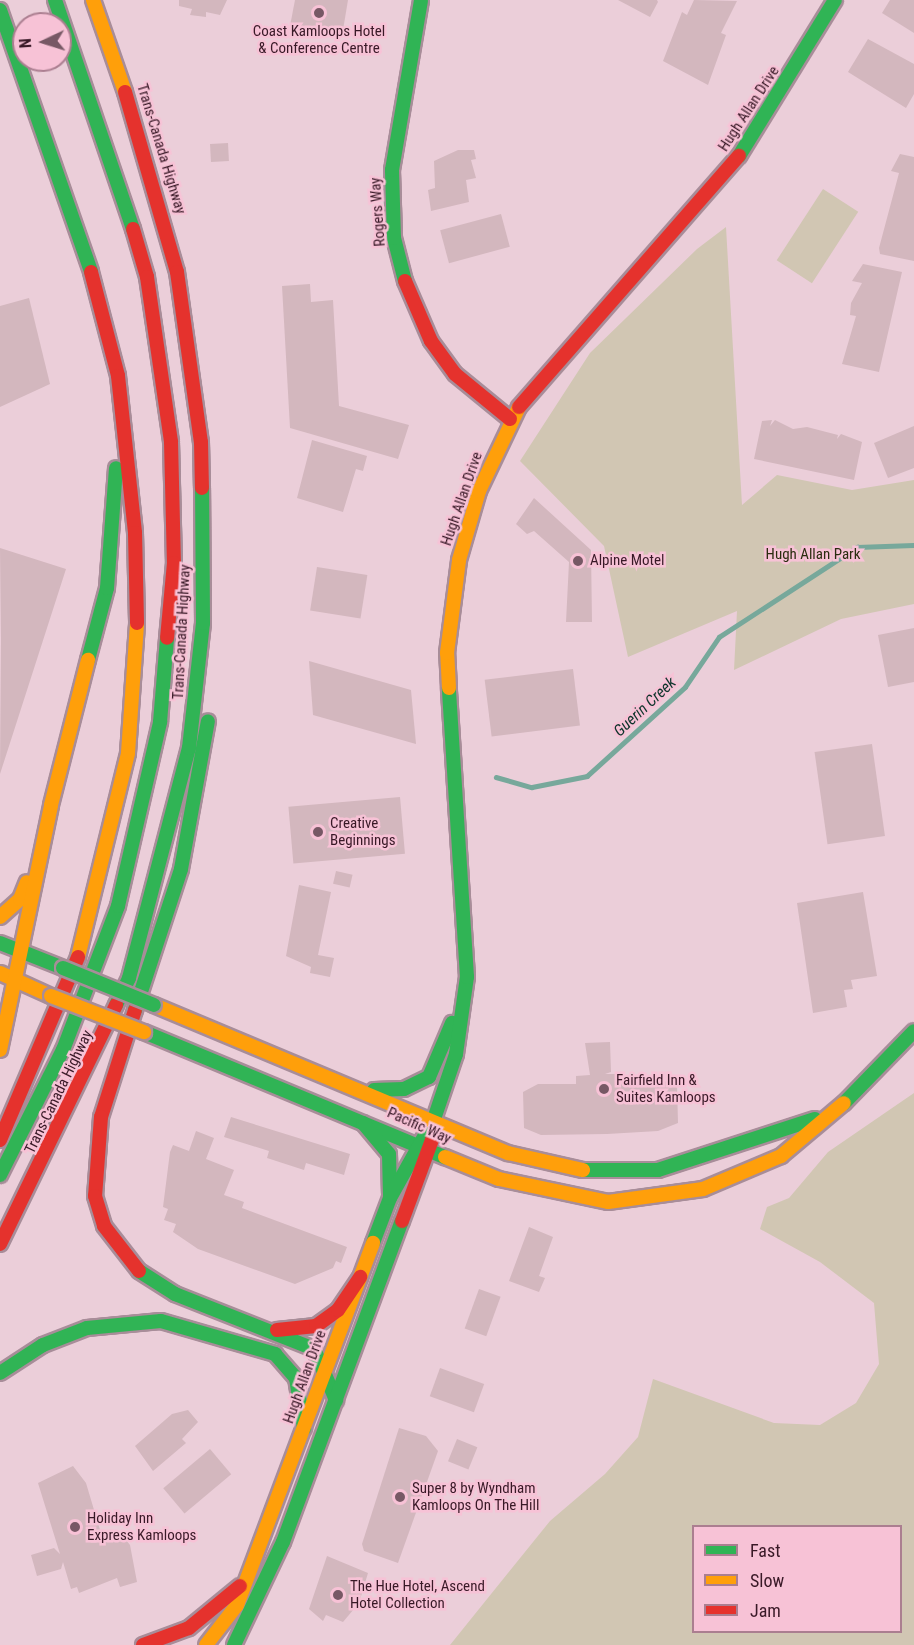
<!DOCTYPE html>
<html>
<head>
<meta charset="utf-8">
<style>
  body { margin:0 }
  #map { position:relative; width:914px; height:1645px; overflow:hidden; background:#ebced9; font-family:"Roboto Condensed",sans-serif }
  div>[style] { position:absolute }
  .green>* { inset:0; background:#d1c6b3; transform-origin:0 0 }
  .stream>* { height:4.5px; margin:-2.25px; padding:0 2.25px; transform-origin:2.25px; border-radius:2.25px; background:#77a89b }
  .building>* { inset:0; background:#d3b7be; transform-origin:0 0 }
  .roads { filter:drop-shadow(2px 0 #a88d99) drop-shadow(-2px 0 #a88d99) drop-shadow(0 2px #a88d99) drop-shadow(0 -2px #a88d99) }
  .fast>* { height:14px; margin:-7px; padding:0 7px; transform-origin:7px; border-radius:7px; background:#30b455 }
  .slow>* { height:14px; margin:-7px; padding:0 7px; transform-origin:7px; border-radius:7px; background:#ff9f0a }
  .jam>* { height:14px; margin:-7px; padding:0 7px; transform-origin:7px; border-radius:7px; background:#e5322d }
  .bridges { filter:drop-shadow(2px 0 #a88d99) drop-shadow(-2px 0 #a88d99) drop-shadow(0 2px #a88d99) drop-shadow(0 -2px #a88d99) }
  .fast-bridge>* { height:14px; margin:-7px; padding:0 7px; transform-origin:7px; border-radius:7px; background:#30b455 }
  .slow-bridge>* { height:14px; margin:-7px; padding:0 7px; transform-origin:7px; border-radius:7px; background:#ff9f0a }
  .dots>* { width:16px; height:16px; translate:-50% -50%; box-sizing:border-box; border:3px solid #f7c2d6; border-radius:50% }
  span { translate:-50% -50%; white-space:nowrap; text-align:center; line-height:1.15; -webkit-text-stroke:5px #f7c2d6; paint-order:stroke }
  .poi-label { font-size:15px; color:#391927 }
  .left { translate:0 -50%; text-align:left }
  .street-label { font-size:15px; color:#391927 }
  .park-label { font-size:15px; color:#2a2c0f }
  .water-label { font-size:16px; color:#0d342b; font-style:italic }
  .legend { position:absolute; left:692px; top:1525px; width:210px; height:108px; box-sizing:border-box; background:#f7c2d6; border:2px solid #ab7e90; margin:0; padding:8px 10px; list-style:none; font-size:18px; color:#391927 }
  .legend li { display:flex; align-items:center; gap:12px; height:30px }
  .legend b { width:30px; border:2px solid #ab7e90 }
  .north { position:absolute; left:12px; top:12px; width:60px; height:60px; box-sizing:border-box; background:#f7c2d6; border:2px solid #ab7e90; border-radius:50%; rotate:266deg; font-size:16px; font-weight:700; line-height:24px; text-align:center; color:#391927 }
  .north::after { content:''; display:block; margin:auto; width:21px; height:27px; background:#775865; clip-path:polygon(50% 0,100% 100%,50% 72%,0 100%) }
</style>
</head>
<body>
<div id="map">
  <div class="green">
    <i style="left:823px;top:189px;width:42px;height:85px;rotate:33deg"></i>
    <i style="clip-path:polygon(726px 227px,742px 505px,777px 475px,852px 490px,914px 480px,914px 604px,841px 619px,734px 670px,737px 611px,628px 657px,604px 546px,520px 461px,590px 353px,697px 249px)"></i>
    <i style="clip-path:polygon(evenodd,914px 1093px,914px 1645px,450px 1645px,550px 1521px,605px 1474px,638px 1437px,653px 1379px,774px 1423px,820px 1425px,856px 1403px,879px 1364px,874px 1303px,820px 1262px,760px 1229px,767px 1207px,789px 1198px,828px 1152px,914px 1093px,900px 1526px,900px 1632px,694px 1632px,694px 1526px,900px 1526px)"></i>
  </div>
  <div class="stream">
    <i style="left:496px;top:777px;width:37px;rotate:16deg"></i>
    <i style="left:532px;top:787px;width:56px;rotate:-11.3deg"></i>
    <i style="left:587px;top:776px;width:132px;rotate:-42.2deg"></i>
    <i style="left:685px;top:687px;width:60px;rotate:-55.8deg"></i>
    <i style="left:719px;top:637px;width:165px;rotate:-33.1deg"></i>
    <i style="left:857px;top:547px;width:57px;rotate:-2deg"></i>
  </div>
  <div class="building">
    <i style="clip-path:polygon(179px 0,227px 0,220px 15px,206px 12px,206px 17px,190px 15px,192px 9px,179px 6px)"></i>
    <i style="clip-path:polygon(295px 0,348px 0,342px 36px,307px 36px,290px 26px)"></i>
    <i style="clip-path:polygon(618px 0,657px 0,658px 2px,650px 17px)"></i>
    <i style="clip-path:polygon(694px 0,737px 1px,721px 33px,726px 35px,708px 85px,663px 61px,682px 12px,687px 15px)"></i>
    <i style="clip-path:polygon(890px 0,914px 0,914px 33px,882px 13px)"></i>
    <i style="clip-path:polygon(868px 39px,914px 64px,914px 94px,906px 108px,848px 72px)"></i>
    <i style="left:228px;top:143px;width:18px;height:18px;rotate:87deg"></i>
    <i style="clip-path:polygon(458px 150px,474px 150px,476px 159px,471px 160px,476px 178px,466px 180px,469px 202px,431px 211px,428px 190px,435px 188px,434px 161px)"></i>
    <i style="clip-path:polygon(900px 154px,914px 157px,914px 261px,880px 254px,879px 248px,899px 173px,891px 171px)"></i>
    <i style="left:501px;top:214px;width:34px;height:63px;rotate:75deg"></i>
    <i style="clip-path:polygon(863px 264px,902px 272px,879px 372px,842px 364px,856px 316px,850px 315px,851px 303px,862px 283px,852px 281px)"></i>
    <i style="clip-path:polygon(310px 284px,311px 302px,333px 300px,339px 406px,409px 425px,398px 459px,290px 428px,282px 286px)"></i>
    <i style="clip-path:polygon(29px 298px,50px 384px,0 407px,0 306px)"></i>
    <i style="clip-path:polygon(772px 420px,770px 426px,775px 420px,793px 429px,807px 427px,838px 435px,837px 439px,841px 434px,862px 442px,854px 480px,754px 459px,762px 421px)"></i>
    <i style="clip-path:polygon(914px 426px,914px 468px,888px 478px,874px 443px)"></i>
    <i style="clip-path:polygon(312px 440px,367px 456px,363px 471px,356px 469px,343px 512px,297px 498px)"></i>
    <i style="clip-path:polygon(534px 498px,591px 550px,592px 622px,566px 622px,569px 562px,534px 531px,527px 534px,516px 524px)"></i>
    <i style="clip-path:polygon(0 548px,66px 569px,0 774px,1px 640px)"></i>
    <i style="left:317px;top:567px;width:51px;height:44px;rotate:9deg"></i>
    <i style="clip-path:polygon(914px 628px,914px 682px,888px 687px,878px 635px)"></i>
    <i style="clip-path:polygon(309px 661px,411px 690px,416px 744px,313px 715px)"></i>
    <i style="left:573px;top:669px;width:57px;height:89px;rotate:83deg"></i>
    <i style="left:872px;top:744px;width:93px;height:58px;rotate:82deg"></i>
    <i style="left:400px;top:797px;width:57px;height:112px;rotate:85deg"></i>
    <i style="left:336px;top:871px;width:17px;height:13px;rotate:13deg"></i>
    <i style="clip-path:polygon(299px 885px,331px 892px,318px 955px,334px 958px,330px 977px,310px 973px,311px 967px,286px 956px)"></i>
    <i style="clip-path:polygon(863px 892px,877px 976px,851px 980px,853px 989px,844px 990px,847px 1007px,813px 1013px,797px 903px)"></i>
    <i style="clip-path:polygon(610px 1042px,611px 1072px,605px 1074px,620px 1074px,620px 1084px,657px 1079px,677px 1085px,678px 1123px,658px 1131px,607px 1134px,541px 1135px,524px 1128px,523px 1092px,538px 1084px,576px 1084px,576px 1076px,590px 1075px,585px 1043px)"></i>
    <i style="clip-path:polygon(231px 1117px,350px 1154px,344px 1175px,306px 1163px,304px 1170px,267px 1158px,269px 1151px,224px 1137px)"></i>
    <i style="clip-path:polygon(196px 1131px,214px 1138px,206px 1159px,234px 1170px,224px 1195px,244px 1202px,242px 1208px,347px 1247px,341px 1263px,336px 1261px,333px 1268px,295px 1284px,198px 1249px,173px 1232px,176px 1224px,164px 1220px,168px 1209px,163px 1207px,170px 1152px,173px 1145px,189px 1151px)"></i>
    <i style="clip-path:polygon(529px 1227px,553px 1237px,539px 1276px,545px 1278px,539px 1292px,509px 1281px)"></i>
    <i style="left:479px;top:1289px;width:23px;height:42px;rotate:20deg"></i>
    <i style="left:440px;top:1368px;width:47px;height:30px;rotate:20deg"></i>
    <i style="clip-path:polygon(188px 1410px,198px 1422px,182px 1439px,186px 1443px,153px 1471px,135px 1446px,172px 1414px)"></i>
    <i style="clip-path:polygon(399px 1428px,426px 1436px,438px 1451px,398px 1563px,364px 1551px,362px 1544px)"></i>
    <i style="left:457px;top:1439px;width:22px;height:24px;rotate:22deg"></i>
    <i style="left:210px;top:1449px;width:33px;height:61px;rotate:50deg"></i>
    <i style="clip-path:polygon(73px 1466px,86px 1483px,103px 1540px,122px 1535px,130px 1545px,137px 1582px,120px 1587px,117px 1578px,79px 1593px,77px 1587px,71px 1589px,63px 1562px,61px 1569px,37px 1576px,31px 1555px,54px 1548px,60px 1554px,38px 1483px)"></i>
    <i style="clip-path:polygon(327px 1556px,368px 1573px,359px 1603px,343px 1622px,326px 1615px,323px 1621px,309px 1609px)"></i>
  </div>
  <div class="roads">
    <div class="fast">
      <i style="left:55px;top:0;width:242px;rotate:71.2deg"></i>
      <i style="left:0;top:10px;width:277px;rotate:70.8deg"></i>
      <i style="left:739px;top:156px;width:183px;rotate:-58.4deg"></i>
      <i style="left:405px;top:281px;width:44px;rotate:-104.3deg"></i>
      <i style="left:394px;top:238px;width:68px;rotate:-91.7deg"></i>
      <i style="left:392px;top:170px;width:172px;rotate:-80.3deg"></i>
      <i style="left:88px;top:660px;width:74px;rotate:-75.2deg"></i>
      <i style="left:107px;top:588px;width:120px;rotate:-85.7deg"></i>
      <i style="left:0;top:943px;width:68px;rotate:21.6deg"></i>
      <i style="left:116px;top:1005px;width:30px;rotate:-64deg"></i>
      <i style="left:129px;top:978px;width:238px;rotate:-75.4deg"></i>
      <i style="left:189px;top:748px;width:126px;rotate:-83.6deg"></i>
      <i style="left:203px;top:623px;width:135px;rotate:-90.4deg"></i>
      <i style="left:135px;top:1010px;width:148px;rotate:-71.9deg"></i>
      <i style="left:181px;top:869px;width:150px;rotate:-79.7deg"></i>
      <i style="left:144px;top:1032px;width:326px;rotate:22.6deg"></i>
      <i style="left:374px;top:1090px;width:30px;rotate:-2deg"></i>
      <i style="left:404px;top:1089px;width:28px;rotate:-26deg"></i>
      <i style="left:429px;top:1077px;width:59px;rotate:-66.9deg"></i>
      <i style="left:844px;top:1103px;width:100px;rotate:-45.8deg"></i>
      <i style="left:363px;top:1123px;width:40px;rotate:50deg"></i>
      <i style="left:389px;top:1154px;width:41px;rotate:88.6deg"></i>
      <i style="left:583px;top:1170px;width:75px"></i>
      <i style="left:658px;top:1170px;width:165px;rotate:-18deg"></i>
      <i style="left:0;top:1175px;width:140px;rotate:-63.3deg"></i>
      <i style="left:63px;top:1050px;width:154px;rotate:-69.1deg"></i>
      <i style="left:118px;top:906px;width:189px;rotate:-77.1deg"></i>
      <i style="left:160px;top:722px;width:84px;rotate:-85.2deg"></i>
      <i style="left:373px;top:1243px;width:48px;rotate:-69.3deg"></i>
      <i style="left:390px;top:1198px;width:90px;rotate:-60.9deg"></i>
      <i style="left:434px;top:1119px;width:69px;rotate:-71.3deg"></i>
      <i style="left:456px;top:1054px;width:78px;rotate:-81.9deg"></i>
      <i style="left:467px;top:977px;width:290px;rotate:-93.6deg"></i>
      <i style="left:139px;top:1271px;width:43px;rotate:32.6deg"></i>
      <i style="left:175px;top:1294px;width:149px;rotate:21.6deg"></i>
      <i style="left:314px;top:1349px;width:56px;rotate:66.7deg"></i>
      <i style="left:0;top:1373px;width:51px;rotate:-33.1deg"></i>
      <i style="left:43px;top:1345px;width:47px;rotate:-21.1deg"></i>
      <i style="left:87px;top:1328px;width:74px;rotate:-5.4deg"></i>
      <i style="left:161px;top:1321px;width:119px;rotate:16.1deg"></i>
      <i style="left:275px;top:1354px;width:32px;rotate:49deg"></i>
      <i style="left:296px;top:1378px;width:51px;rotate:80.9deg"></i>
      <i style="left:234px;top:1645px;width:114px;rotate:-64.6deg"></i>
      <i style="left:283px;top:1542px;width:342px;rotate:-69.7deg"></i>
    </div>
    <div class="slow">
      <i style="left:93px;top:0;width:97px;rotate:70.8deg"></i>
      <i style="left:449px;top:688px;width:35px;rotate:-93deg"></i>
      <i style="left:447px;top:653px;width:94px;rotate:-82.6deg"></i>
      <i style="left:459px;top:560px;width:72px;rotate:-73.8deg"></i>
      <i style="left:479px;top:491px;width:93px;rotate:-64.5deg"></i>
      <i style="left:0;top:917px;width:27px;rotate:-42deg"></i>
      <i style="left:20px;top:899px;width:18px;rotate:-68deg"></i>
      <i style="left:78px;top:957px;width:210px;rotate:-76.2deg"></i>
      <i style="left:128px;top:753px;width:130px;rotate:-86deg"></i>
      <i style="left:0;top:973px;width:56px;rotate:24.3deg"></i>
      <i style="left:154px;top:1005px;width:384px;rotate:22.7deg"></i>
      <i style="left:508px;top:1153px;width:77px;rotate:12.8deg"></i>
      <i style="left:0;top:1050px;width:250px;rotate:-78.2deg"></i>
      <i style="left:51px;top:805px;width:150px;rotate:-75.7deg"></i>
      <i style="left:445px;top:1157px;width:58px;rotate:22.2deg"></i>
      <i style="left:499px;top:1179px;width:111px;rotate:11.9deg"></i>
      <i style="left:608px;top:1202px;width:96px;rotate:-7.8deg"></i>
      <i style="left:703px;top:1189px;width:85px;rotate:-22.9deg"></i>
      <i style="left:781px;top:1156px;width:82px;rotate:-40.1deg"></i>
      <i style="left:206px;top:1645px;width:51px;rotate:-52.2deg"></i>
      <i style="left:237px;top:1605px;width:387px;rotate:-69.4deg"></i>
    </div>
    <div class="jam">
      <i style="left:125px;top:92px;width:187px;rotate:73.9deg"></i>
      <i style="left:177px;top:272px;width:172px;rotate:82deg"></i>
      <i style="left:201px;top:442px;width:46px;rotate:88.8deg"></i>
      <i style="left:133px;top:229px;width:50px;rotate:73.7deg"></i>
      <i style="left:147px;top:277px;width:167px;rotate:81.7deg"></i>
      <i style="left:171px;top:442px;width:121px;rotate:88.6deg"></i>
      <i style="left:174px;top:563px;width:75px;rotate:95.3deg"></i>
      <i style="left:91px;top:272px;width:107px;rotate:75.4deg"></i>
      <i style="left:118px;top:376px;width:158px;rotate:83.8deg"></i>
      <i style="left:135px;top:533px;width:90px;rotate:88.7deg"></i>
      <i style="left:405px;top:281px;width:65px;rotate:66.6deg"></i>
      <i style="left:431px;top:341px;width:41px;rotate:54deg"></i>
      <i style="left:455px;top:374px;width:71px;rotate:39.3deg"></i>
      <i style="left:519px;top:407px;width:334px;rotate:-48.8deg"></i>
      <i style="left:135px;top:1010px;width:112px;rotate:107.6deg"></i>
      <i style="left:101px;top:1117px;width:79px;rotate:94.3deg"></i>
      <i style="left:95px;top:1196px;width:31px;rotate:73deg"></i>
      <i style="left:104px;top:1226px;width:57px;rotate:52.1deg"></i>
      <i style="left:0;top:1140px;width:199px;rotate:-66.9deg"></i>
      <i style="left:402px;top:1221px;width:86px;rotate:-69.7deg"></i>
      <i style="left:0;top:1244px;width:266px;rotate:-64.1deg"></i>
      <i style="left:277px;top:1330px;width:39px;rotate:-6deg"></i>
      <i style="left:316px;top:1326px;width:27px;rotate:-36deg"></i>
      <i style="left:338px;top:1310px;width:40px;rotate:-56deg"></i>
      <i style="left:143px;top:1645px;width:49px;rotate:-20.3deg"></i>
      <i style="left:189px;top:1628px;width:66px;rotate:-39.5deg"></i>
    </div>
  </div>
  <div class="bridges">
    <div class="fast-bridge">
      <i style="left:63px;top:968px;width:98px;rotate:22.1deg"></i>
    </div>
    <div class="slow-bridge">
      <i style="left:51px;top:996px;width:100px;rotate:21.2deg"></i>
    </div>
  </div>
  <div class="dots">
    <i style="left:319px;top:13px;background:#775865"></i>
    <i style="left:578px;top:561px;background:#775865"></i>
    <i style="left:318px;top:832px;background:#775865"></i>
    <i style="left:604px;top:1089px;background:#775865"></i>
    <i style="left:400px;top:1497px;background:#775865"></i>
    <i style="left:75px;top:1527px;background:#775865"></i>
    <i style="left:338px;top:1595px;background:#775865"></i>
  </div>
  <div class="poi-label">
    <span style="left:319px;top:40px">Coast Kamloops Hotel<br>&amp; Conference Centre</span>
    <span class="left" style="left:590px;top:561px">Alpine Motel</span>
    <span class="left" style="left:330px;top:832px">Creative<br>Beginnings</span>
    <span class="left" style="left:616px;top:1089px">Fairfield Inn &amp;<br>Suites Kamloops</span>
    <span class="left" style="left:412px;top:1497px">Super 8 by Wyndham<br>Kamloops On The Hill</span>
    <span class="left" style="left:87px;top:1527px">Holiday Inn<br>Express Kamloops</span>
    <span class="left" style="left:350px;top:1595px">The Hue Hotel, Ascend<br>Hotel Collection</span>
  </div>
  <div class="street-label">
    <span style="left:749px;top:109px;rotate:-57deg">Hugh Allan Drive</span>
    <span style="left:161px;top:149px;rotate:73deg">Trans-Canada Highway</span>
    <span style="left:378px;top:212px;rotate:-94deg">Rogers Way</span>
    <span style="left:462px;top:499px;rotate:-71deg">Hugh Allan Drive</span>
    <span style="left:182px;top:632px;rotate:-87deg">Trans-Canada Highway</span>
    <span style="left:59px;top:1092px;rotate:-64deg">Trans-Canada Highway</span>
    <span style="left:419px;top:1126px;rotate:24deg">Pacific Way</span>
    <span style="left:305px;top:1377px;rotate:-70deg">Hugh Allan Drive</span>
  </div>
  <div class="park-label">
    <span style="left:813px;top:555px">Hugh Allan Park</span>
  </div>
  <div class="water-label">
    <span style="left:645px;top:707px;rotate:-43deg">Guerin Creek</span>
  </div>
  <ul class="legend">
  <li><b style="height:8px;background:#30b455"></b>Fast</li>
  <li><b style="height:8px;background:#ff9f0a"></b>Slow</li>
  <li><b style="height:8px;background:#e5322d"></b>Jam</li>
  </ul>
  <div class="north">N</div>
</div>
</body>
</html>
